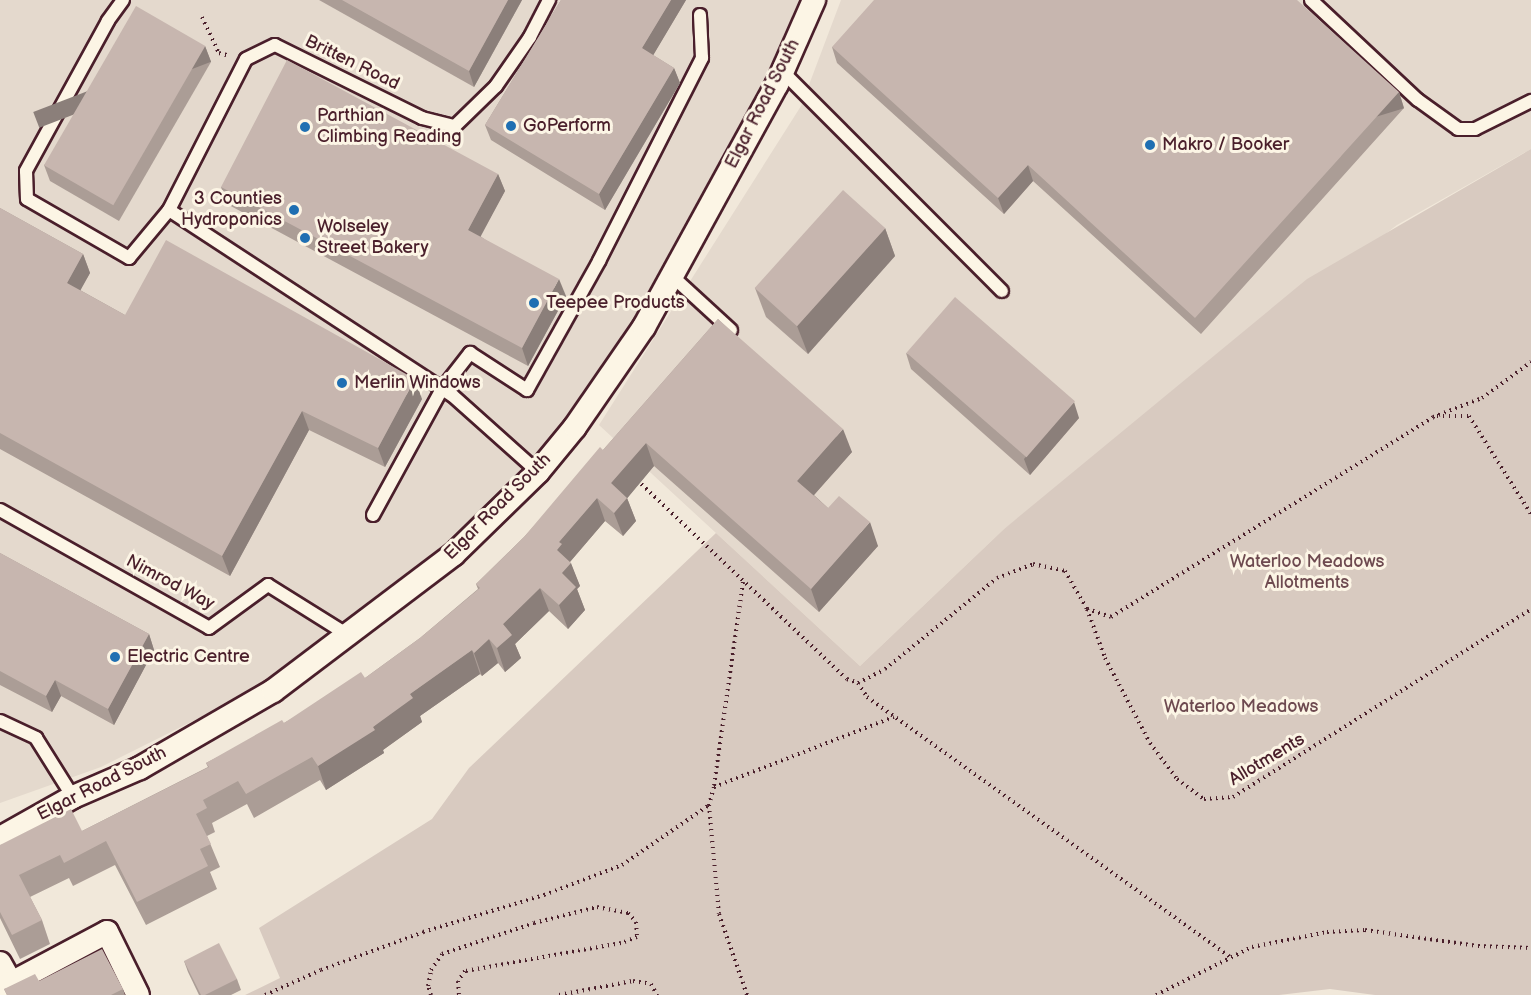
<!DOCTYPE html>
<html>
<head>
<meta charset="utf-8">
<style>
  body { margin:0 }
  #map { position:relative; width:1531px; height:995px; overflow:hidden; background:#f1e8da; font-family:"Balsamiq Sans",sans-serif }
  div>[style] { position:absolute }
  .built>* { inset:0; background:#e4d9cd }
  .green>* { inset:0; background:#d8cac0 }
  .path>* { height:4px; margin-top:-2px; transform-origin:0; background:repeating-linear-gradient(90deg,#4a1f2b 0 1.5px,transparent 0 6px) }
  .roads { filter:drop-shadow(2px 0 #4a1f2b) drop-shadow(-2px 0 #4a1f2b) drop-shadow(0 2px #4a1f2b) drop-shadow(0 -2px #4a1f2b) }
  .service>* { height:12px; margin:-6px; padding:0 6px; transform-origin:6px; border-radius:6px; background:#fcf5e5 }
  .minor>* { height:22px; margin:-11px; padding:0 11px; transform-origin:11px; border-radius:11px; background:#fcf5e5 }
  .wall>* { inset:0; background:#ab9d96 }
  .shaded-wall>* { inset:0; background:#8b7f7a; transform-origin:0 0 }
  .building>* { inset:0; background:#c7b6af; transform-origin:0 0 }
  .dots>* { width:16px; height:16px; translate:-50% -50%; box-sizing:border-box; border:3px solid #fcf5e5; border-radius:50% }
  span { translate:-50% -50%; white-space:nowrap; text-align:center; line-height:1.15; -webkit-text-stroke:6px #fcf5e5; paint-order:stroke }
  .street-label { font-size:18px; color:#4a1f2b }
  .poi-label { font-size:18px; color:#4a1f2b }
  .left { translate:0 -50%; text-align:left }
  .right { translate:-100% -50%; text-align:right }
  .park-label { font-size:18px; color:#6e4a50 }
</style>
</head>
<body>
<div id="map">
  <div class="built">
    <i style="clip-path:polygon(0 0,807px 0,637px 334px,543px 458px,359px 638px,101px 767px,0 803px)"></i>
    <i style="clip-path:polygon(841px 0,1531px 0,1531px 149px,1397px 225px,1004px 529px,860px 666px,599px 425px,801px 106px)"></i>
  </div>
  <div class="green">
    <i style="clip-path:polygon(1531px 149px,1531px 995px,1375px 995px,1330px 989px,1279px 995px,245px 995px,280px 978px,259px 928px,432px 819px,469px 768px,716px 533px,860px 666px,1004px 529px,1307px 279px)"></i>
  </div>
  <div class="path">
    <i style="left:202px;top:17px;width:40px;rotate:65deg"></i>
    <i style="left:219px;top:53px;width:8px;rotate:14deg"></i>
    <i style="left:1437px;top:416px;width:32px"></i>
    <i style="left:1469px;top:416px;width:116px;rotate:57.7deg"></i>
    <i style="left:637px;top:480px;width:289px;rotate:43.5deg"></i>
    <i style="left:847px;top:679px;width:12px;rotate:20deg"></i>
    <i style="left:858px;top:683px;width:30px;rotate:-27deg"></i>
    <i style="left:885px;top:669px;width:144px;rotate:-39.1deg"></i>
    <i style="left:997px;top:578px;width:39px;rotate:-21deg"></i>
    <i style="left:1033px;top:564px;width:33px;rotate:12deg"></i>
    <i style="left:1065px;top:571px;width:44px;rotate:59.9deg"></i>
    <i style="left:1087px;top:609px;width:25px;rotate:18deg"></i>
    <i style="left:1111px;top:617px;width:379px;rotate:-31.8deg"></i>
    <i style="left:1433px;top:417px;width:53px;rotate:-21.2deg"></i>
    <i style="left:1482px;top:398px;width:61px;rotate:-36.3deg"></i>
    <i style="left:743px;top:582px;width:207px;rotate:98.1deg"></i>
    <i style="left:714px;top:787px;width:19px;rotate:106deg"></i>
    <i style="left:709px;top:805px;width:109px;rotate:84.8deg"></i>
    <i style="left:719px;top:914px;width:86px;rotate:70.9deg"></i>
    <i style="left:1087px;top:609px;width:52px;rotate:69.8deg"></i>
    <i style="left:1105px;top:658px;width:96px;rotate:62.1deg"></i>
    <i style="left:1150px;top:743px;width:45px;rotate:53.1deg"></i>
    <i style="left:1177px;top:779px;width:34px;rotate:37deg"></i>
    <i style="left:1204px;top:799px;width:29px;rotate:-4deg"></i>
    <i style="left:1233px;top:797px;width:352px;rotate:-32.2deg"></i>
    <i style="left:858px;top:683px;width:17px;rotate:57deg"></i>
    <i style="left:867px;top:697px;width:449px;rotate:35.6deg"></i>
    <i style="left:714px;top:787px;width:193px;rotate:-21.3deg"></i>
    <i style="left:265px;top:995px;width:61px;rotate:-24.1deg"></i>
    <i style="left:321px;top:970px;width:109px;rotate:-20.4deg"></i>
    <i style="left:423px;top:932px;width:127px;rotate:-17deg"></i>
    <i style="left:544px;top:895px;width:84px;rotate:-21deg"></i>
    <i style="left:622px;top:865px;width:106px;rotate:-34.6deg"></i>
    <i style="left:431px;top:995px;width:9px;rotate:-108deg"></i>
    <i style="left:428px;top:986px;width:16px;rotate:-79deg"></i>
    <i style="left:431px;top:970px;width:19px;rotate:-55deg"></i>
    <i style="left:442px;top:954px;width:97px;rotate:-18.6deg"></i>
    <i style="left:534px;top:923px;width:65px;rotate:-14.3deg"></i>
    <i style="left:597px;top:907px;width:32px;rotate:11deg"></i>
    <i style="left:628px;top:913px;width:12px;rotate:48deg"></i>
    <i style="left:636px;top:922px;width:15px;rotate:86deg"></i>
    <i style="left:637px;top:937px;width:17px;rotate:159deg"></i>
    <i style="left:621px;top:943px;width:158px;rotate:169.8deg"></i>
    <i style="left:465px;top:971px;width:12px;rotate:125deg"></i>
    <i style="left:458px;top:981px;width:14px;rotate:86deg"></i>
    <i style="left:559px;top:995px;width:75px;rotate:-10.7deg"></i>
    <i style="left:633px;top:981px;width:18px;rotate:9deg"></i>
    <i style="left:651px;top:984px;width:13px;rotate:61deg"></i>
    <i style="left:1156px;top:995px;width:107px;rotate:-26.6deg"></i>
    <i style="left:1252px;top:947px;width:76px;rotate:-11.3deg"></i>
    <i style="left:1327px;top:932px;width:38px;rotate:-3deg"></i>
    <i style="left:1365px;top:930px;width:114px;rotate:8.1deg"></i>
    <i style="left:1478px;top:946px;width:53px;rotate:2.2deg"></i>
  </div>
  <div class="roads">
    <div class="service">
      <i style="left:123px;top:0;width:26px;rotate:126deg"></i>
      <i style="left:108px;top:21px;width:171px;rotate:118.7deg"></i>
      <i style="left:26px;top:171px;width:28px;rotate:88deg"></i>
      <i style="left:27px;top:199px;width:118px;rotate:30deg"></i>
      <i style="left:129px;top:258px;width:62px;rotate:-50.2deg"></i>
      <i style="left:169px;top:210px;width:169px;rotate:-63deg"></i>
      <i style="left:246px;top:59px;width:32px;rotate:-26deg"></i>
      <i style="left:275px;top:45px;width:164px;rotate:26.4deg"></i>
      <i style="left:422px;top:118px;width:34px;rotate:14deg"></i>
      <i style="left:455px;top:126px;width:57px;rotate:-44.3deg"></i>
      <i style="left:496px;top:86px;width:60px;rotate:-55.2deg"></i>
      <i style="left:530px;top:37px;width:42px;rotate:-62.8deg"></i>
      <i style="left:1311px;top:0;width:146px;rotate:43.1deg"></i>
      <i style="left:1418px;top:100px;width:49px;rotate:35.9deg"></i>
      <i style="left:1458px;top:129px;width:17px"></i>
      <i style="left:1475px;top:129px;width:63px;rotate:-26.6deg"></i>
      <i style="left:782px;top:71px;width:311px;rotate:45deg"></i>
      <i style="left:169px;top:210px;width:338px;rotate:33.2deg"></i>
      <i style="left:452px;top:395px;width:115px;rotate:41.8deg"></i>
      <i style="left:672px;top:276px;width:80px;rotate:42.5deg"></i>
      <i style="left:0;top:510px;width:240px;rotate:29.4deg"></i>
      <i style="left:209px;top:628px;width:73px;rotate:-36.1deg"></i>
      <i style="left:268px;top:585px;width:94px;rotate:32deg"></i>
      <i style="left:373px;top:515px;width:144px;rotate:-61.3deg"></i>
      <i style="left:442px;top:389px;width:46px;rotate:-52.1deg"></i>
      <i style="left:470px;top:353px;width:68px;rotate:33deg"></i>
      <i style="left:527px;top:390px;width:148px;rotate:-60.8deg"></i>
      <i style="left:599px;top:261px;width:228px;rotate:-63.1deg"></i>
      <i style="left:702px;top:58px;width:43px;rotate:-92.7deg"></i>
      <i style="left:0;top:721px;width:40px;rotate:25deg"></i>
      <i style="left:36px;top:738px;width:70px;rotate:57.9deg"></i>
    </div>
    <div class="minor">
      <i style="left:0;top:838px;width:84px;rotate:-29.3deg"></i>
      <i style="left:73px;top:797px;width:73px;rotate:-23.4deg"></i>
      <i style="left:140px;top:768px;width:154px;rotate:-30.1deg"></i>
      <i style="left:273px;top:691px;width:226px;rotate:-37.1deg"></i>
      <i style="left:453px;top:555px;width:119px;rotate:-44.3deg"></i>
      <i style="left:538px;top:472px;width:58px;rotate:-50.6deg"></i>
      <i style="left:575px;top:427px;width:121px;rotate:-55.4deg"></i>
      <i style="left:644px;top:327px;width:277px;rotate:-61.3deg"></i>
      <i style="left:777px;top:84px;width:92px;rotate:-66.2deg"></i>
      <i style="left:0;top:963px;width:23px;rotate:61deg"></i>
      <i style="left:0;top:989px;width:121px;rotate:-28deg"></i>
      <i style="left:107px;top:932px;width:70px;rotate:63.8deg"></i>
    </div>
  </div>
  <div class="wall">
    <i style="clip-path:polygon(319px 0,522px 0,474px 87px)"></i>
    <i style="clip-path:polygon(561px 0,686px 0,653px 55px,674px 68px,680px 83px,605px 210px,491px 140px,485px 125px)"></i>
    <i style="clip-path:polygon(205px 46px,211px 62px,119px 221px,50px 181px,44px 165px)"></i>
    <i style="clip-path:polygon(832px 47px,1399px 92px,1404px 108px,1201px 334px,1033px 181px,1004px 214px,837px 63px)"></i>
    <i style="clip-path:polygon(498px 174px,505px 191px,480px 236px,566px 296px,528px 366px,227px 204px,221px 187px)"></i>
    <i style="clip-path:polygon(0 208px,83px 254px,90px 273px,80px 290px,125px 315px,422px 399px,385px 467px,309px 430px,230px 576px,0 449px)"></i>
    <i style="clip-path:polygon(885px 228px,895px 256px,808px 354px,766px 317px,755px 288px)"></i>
    <i style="clip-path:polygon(718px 319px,852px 452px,814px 495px,828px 508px,878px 546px,819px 612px,654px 466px,627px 498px,636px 521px,623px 536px,605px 521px,570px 562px,580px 586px,577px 589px,585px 610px,568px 629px,549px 611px,515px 644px,521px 658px,505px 672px,498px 663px,482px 676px,480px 674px,420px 716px,422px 722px,383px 750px,384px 753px,326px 790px,320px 780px,254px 818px,247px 804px,212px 823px,215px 832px,207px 836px,220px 867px,210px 872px,217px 889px,146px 925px,115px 865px,73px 886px,69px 878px,30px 897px,42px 920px,50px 944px,20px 959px,0 918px,0 845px,82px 831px,208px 767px,206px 763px,284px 723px,365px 678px,420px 638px,478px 589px,476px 584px,524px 537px,603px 450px)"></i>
    <i style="clip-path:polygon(906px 353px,1079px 418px,1030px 475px,911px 369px)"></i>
    <i style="clip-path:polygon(0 553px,149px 634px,154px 650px,114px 725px,61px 696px,52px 712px,0 685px)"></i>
    <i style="clip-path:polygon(184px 961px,237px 979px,241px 990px,231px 995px,199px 995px,188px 972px)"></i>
    <i style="clip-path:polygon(39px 981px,123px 989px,125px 995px,7px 995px,4px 989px)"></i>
  </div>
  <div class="shaded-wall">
    <i style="clip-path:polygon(508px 0,522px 0,474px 87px,469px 71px)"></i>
    <i style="clip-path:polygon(671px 0,686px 0,648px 64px,642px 48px)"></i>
    <i style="left:205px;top:46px;width:17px;height:184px;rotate:69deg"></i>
    <i style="clip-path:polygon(674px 68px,680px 83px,605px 210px,599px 194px)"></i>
    <i style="left:1399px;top:92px;width:17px;height:304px;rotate:73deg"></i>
    <i style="clip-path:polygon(1028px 165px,1033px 181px,1004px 214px,998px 198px)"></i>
    <i style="clip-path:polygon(498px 174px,505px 191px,475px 247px,468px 230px)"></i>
    <i style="clip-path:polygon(885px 228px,895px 256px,808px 354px,797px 326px)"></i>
    <i style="clip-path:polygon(83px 254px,90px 273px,74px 302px,67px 283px)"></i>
    <i style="clip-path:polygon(559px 279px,566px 296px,528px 366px,522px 348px)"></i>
    <i style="clip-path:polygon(415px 379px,422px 399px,385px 467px,378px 448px)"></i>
    <i style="clip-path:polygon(1074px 402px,1079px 418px,1030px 475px,1024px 459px)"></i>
    <i style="clip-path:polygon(302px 411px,309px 430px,230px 576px,222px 556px)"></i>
    <i style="clip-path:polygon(843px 429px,852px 452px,806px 504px,797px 481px)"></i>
    <i style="clip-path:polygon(646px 443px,654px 466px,620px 507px,611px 483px)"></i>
    <i style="clip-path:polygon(597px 498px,605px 521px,569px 563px,571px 563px,580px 586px,577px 589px,585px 610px,568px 629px,559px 605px,562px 573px,557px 550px,559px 542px)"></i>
    <i style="clip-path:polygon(627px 498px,636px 521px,623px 536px,614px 513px)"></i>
    <i style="clip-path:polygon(870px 522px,878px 546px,819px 612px,811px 589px)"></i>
    <i style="clip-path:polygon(540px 588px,549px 611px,515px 644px,521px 658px,505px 672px,497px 648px,503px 624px)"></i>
    <i style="clip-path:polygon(149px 634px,154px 650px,114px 725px,108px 709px)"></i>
    <i style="clip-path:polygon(489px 639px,498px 663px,482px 676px,474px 653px)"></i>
    <i style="clip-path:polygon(472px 650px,480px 674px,420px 716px,422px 722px,383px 750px,384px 753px,326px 790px,318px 766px,373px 727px,410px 694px)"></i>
    <i style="clip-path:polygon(55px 680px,61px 696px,52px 712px,46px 696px)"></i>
  </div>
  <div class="building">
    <i style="clip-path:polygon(342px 0,508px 0,469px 71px)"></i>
    <i style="clip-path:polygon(561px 0,671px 0,642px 48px,674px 68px,599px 194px,485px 125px)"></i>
    <i style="clip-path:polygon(874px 0,1297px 0,1399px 92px,1195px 318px,1028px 165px,998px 198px,832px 47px)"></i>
    <i style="left:136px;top:6px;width:80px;height:184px;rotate:30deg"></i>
    <i style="clip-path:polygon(287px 60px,498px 174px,468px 230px,559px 279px,522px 348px,221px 187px)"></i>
    <i style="left:843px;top:190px;width:57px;height:132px;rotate:42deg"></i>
    <i style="clip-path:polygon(0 208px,83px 254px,67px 283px,125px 315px,166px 240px,415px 379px,378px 448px,302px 411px,222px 556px,0 433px)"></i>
    <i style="left:955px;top:297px;width:159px;height:74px;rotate:41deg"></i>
    <i style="clip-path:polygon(718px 319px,843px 429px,797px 481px,828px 508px,839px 496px,870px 522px,811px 589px,646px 443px,611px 483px,627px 498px,614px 513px,597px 498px,559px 542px,562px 544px,557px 550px,571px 563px,562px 573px,576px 587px,559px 605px,540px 588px,503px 624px,512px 635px,497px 648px,489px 639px,474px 653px,472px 650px,410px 694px,413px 698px,373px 727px,375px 730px,318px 766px,312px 757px,246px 794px,238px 781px,203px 800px,207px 808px,196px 814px,211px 844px,200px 849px,208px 866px,137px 902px,106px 841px,64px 863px,60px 855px,19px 875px,42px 920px,12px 935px,0 912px,0 845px,71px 809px,82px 831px,209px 767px,206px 763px,282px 720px,284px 723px,361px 672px,365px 678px,420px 638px,480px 588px,476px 584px,524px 537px,600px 447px,603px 450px)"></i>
    <i style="clip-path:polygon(0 553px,149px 634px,108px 709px,55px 680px,46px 696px,0 671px)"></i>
    <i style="clip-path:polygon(219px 943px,237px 979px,205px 995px,201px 995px,184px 961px)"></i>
    <i style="clip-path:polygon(102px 949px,123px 989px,111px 995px,7px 995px,4px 989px,35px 974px,39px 981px)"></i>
  </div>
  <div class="dots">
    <i style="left:511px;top:126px;background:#1f6fb2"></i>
    <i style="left:305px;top:127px;background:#1f6fb2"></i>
    <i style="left:1150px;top:145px;background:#1f6fb2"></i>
    <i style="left:294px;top:210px;background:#1f6fb2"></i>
    <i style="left:305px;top:238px;background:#1f6fb2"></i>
    <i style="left:534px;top:303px;background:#1f6fb2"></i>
    <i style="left:342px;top:383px;background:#1f6fb2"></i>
    <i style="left:115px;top:657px;background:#1f6fb2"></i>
  </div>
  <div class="street-label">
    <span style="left:352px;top:63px;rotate:26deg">Britten Road</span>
    <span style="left:763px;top:104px;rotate:-63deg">Elgar Road South</span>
    <span style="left:498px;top:507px;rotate:-45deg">Elgar Road South</span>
    <span style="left:170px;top:583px;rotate:28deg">Nimrod Way</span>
    <span style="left:1267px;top:760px;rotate:-31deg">Allotments</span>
    <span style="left:102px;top:784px;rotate:-27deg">Elgar Road South</span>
  </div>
  <div class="poi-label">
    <span class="left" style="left:317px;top:127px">Parthian<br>Climbing Reading</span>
    <span class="left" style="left:523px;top:126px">GoPerform</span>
    <span class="left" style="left:1162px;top:145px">Makro / Booker</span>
    <span class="right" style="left:282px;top:210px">3 Counties<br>Hydroponics</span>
    <span class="left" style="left:317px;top:238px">Wolseley<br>Street Bakery</span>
    <span class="left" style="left:546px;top:303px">Teepee Products</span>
    <span class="left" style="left:354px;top:383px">Merlin Windows</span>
    <span class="left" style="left:127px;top:657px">Electric Centre</span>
  </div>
  <div class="park-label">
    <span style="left:1307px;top:573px">Waterloo Meadows<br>Allotments</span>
    <span style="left:1241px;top:707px">Waterloo Meadows</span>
  </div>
</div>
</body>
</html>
